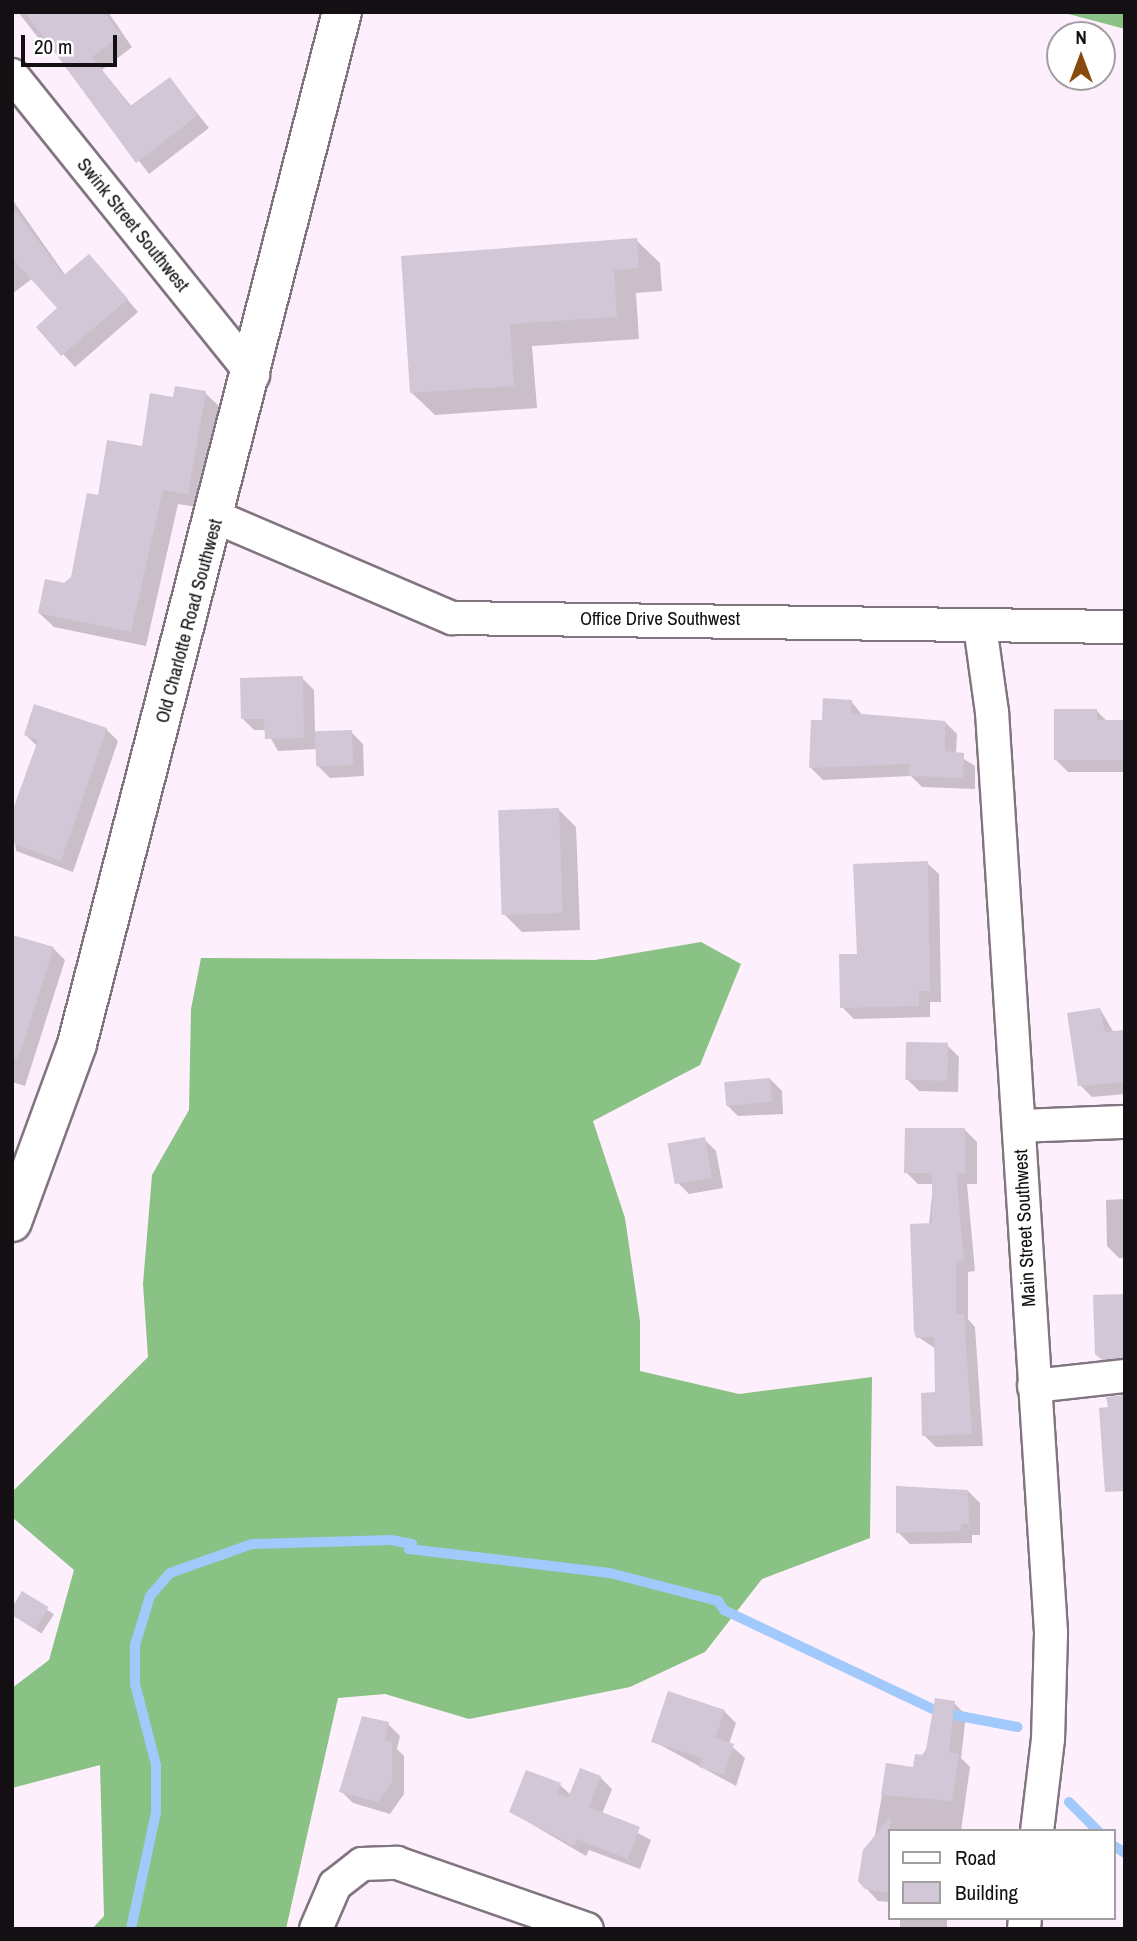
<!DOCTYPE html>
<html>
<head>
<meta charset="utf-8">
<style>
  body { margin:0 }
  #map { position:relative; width:1137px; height:1941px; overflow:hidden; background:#fdeffb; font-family:"Archivo Narrow",sans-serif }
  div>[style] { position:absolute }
  .forest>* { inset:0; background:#8ac184 }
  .shadow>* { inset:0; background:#0003; transform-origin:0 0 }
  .stream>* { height:10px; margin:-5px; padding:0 5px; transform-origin:5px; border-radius:5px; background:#a2c9fb }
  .building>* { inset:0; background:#d1c7d6; transform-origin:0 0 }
  .roads { filter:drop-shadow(2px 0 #817580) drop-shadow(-2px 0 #817580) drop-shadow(0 2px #817580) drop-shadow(0 -2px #817580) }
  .minor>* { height:32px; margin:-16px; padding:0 16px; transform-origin:16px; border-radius:16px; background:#fff }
  .tertiary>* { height:38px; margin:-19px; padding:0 19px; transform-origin:19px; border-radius:19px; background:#fff }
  span { translate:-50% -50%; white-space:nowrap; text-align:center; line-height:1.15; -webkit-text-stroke:6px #fff; paint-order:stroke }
  .street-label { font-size:19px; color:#130f13 }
  .frame { position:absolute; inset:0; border:14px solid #130f13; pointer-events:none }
  .legend { position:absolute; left:888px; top:1829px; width:228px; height:91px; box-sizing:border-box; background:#fff; border:2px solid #a19fa1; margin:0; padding:9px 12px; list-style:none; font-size:21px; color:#130f13 }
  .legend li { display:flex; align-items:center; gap:14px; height:35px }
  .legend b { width:35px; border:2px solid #a19fa1 }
  .north { position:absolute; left:1046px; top:21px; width:70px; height:70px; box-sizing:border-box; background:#fff; border:2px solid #a19fa1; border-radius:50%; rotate:0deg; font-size:19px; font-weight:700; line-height:28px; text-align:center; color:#130f13 }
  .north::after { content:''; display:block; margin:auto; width:24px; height:32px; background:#884a0d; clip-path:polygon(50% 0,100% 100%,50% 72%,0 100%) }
  .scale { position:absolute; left:21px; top:35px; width:96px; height:32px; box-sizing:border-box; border:4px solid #130f13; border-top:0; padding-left:9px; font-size:21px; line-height:24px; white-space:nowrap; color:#130f13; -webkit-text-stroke:5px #fff; paint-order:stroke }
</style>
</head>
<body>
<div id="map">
  <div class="forest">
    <i style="clip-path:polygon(1061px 12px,1125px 12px,1125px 29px)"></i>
    <i style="clip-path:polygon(701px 942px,741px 964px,700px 1065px,593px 1121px,625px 1218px,640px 1321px,640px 1371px,739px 1394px,872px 1377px,870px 1538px,762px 1579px,705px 1652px,630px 1687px,469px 1719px,385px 1694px,338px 1698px,286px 1929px,92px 1929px,104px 1916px,100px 1765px,12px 1788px,12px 1688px,49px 1660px,74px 1570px,12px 1517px,12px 1492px,148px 1357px,143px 1284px,152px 1175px,189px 1110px,191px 1009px,201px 958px,595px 960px)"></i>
  </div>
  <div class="shadow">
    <i style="clip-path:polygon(18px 12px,108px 12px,132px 47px,102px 70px,132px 107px,170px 79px,209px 128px,149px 174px,48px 41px,43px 44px)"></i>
    <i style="clip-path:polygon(12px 199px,66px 276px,101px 268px,138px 312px,75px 367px,38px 327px,59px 308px,33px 278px,12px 294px)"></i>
    <i style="clip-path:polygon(636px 240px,660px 263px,662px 291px,636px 293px,639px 339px,532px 346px,537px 408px,435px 415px,411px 392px,403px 258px)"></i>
    <i style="clip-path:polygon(205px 393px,220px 407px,203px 508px,178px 504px,146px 646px,54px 627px,39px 613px,72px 578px,99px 497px,143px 448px,174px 399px)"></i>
    <i style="clip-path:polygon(302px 678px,314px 690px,315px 734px,351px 732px,363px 744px,364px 776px,330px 778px,318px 766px,317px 749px,278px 751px,266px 730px,254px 730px,242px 718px)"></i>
    <i style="clip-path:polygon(851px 701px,863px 716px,945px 722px,957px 734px,956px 754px,975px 766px,975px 789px,922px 787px,911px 776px,823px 780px,811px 768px,823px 722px)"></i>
    <i style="clip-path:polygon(1097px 711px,1107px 721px,1125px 721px,1125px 772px,1068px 772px,1056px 760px)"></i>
    <i style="clip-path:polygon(106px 729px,118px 741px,73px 872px,16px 851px,12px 816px,38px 747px,26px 735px)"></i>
    <i style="clip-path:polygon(558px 809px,576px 827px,580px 930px,522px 932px,504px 914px)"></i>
    <i style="clip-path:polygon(927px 863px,939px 874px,941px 1002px,930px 1002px,930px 1017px,854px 1019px,842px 1007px,859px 955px)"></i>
    <i style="clip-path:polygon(12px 937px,53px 948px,65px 960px,25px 1086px,12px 1082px)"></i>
    <i style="clip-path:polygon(1100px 1009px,1114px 1033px,1125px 1034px,1125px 1094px,1092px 1097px,1080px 1085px)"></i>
    <i style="clip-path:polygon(947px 1045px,959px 1057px,958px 1092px,919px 1091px,907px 1079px)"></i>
    <i style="clip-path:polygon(770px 1079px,782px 1091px,783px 1114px,738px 1116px,726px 1104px)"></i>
    <i style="clip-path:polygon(965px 1130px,977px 1142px,977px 1184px,967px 1184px,975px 1271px,968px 1272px,968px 1319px,975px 1327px,983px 1446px,936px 1447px,924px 1435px,937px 1394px,936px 1349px,918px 1337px,933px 1184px,918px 1184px,906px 1172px)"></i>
    <i style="clip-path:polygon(704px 1139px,716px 1151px,723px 1188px,689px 1194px,677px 1182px)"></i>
    <i style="clip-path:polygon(1125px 1199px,1125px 1258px,1119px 1258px,1107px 1246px,1106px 1200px)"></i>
    <i style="clip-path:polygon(1125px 1296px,1125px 1368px,1109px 1366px,1097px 1354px)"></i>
    <i style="clip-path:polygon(968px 1491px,980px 1503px,980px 1535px,972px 1535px,972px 1543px,910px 1544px,898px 1532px)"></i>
    <i style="left:23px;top:1594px;width:37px;height:23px;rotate:33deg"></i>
    <i style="clip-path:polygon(954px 1703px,966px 1715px,961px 1758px,970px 1767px,961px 1831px,890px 1831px,890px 1902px,878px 1901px,866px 1888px,887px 1765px,914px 1769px)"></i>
    <i style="clip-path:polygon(724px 1711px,736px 1723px,729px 1744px,745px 1758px,736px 1786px,653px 1741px)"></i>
    <i style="clip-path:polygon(388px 1724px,400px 1736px,397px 1749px,404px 1756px,404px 1794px,390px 1814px,353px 1803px,341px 1791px)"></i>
    <i style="clip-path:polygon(600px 1777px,612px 1789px,602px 1814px,651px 1840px,640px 1869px,589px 1850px,586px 1856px,511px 1812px,560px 1785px,571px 1795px)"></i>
    <i style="left:900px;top:1918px;width:47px;height:11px"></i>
  </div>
  <div class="stream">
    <i style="left:1069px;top:1802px;width:41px;rotate:45deg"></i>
    <i style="left:1114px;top:1846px;width:13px;rotate:32deg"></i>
    <i style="left:131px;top:1929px;width:120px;rotate:-77.9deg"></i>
    <i style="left:156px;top:1812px;width:47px;rotate:-90deg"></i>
    <i style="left:156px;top:1765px;width:84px;rotate:-104.5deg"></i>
    <i style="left:135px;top:1684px;width:39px;rotate:-90deg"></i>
    <i style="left:135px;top:1645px;width:51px;rotate:-73deg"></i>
    <i style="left:150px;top:1596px;width:30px;rotate:-49deg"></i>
    <i style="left:170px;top:1573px;width:87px;rotate:-19.5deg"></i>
    <i style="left:252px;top:1544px;width:139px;rotate:-1.6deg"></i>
    <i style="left:391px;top:1540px;width:21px;rotate:11deg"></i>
    <i style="left:412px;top:1544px;width:6px;rotate:121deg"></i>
    <i style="left:409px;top:1549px;width:202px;rotate:6.8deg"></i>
    <i style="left:610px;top:1573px;width:112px;rotate:14.5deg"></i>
    <i style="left:718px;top:1601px;width:11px;rotate:56deg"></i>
    <i style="left:724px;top:1610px;width:238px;rotate:25.4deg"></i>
    <i style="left:939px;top:1712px;width:80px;rotate:10.8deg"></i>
  </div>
  <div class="building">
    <i style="clip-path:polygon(25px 12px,104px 12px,121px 35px,92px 57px,130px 106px,170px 77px,198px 115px,136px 163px)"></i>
    <i style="clip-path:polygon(12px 206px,64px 275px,89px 254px,128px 299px,61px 356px,36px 327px,57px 308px,12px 258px)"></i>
    <i style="clip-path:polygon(637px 238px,639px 268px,614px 270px,617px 317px,510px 324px,514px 386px,410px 393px,401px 256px)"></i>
    <i style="clip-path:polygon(175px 386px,206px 391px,188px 494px,163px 490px,131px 632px,38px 613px,45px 579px,64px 583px,71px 577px,87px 493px,98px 495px,107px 440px,142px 446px,150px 393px,173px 397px)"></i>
    <i style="clip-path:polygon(303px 676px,304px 738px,265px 739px,264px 719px,241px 719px,240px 678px)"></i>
    <i style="clip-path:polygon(823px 698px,852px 700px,851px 713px,945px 721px,945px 751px,964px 753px,963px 778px,909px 776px,909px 764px,809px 768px,811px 720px,822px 720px)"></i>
    <i style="clip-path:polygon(34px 704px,107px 728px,61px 861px,12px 843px,12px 812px,38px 740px,24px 735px)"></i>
    <i style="clip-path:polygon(1054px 709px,1097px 709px,1097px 720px,1125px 720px,1125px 760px,1054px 760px)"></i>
    <i style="left:352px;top:730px;width:35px;height:37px;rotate:88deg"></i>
    <i style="left:559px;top:808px;width:105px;height:61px;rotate:88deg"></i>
    <i style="clip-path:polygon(928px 861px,930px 991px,919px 991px,919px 1006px,840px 1008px,839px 954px,857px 954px,853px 864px)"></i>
    <i style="clip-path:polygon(12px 935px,54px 947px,18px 1059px,12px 1058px)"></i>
    <i style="clip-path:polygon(1100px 1008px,1105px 1032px,1123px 1030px,1125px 1082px,1078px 1086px,1067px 1013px)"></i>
    <i style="left:906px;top:1042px;width:42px;height:38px;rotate:1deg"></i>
    <i style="left:770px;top:1078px;width:24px;height:46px;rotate:85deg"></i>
    <i style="clip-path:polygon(905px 1128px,965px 1128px,965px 1173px,956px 1173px,964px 1260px,956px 1261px,956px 1314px,964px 1314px,972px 1434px,922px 1436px,921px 1393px,935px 1392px,934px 1337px,916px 1338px,914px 1332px,910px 1224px,932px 1223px,932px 1173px,904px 1173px)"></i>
    <i style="left:705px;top:1137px;width:41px;height:38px;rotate:80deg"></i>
    <i style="clip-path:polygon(1125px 1294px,1125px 1358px,1102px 1360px,1095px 1354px,1093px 1295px)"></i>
    <i style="clip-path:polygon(1125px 1395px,1125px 1491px,1105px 1492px,1099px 1408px,1108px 1407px,1106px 1397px)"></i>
    <i style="clip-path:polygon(896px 1486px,968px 1490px,969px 1524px,961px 1524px,961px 1531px,896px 1533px)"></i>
    <i style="left:22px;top:1591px;width:31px;height:26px;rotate:31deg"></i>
    <i style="clip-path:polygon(668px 1691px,725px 1710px,715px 1738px,734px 1744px,724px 1775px,699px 1767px,702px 1758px,651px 1742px)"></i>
    <i style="clip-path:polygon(935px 1698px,955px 1701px,949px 1752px,959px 1754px,952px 1801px,881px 1795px,886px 1763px,913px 1767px,915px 1754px,925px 1755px)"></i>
    <i style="clip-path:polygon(362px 1716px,389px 1722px,385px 1740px,392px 1742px,392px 1782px,378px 1802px,339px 1792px)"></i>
    <i style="clip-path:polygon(580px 1768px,601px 1776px,589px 1807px,640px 1827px,628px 1859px,577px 1839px,574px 1846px,509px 1812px,526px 1770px,561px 1783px,557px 1794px,568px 1798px)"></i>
    <i style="clip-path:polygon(890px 1817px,890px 1893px,865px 1889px,858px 1881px,863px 1850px)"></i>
  </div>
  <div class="roads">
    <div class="minor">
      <i style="left:12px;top:75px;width:385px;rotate:51.2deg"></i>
      <i style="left:216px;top:517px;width:257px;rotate:23.2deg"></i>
      <i style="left:452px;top:618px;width:673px;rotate:0.77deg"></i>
      <i style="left:980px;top:626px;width:87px;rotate:82.1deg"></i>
      <i style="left:992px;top:712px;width:923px;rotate:86.33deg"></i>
      <i style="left:1051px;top:1633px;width:106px;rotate:91.6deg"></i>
      <i style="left:1048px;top:1739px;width:93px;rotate:96.8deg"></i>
      <i style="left:1019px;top:1126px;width:106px;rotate:-2.2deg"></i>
      <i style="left:1034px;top:1386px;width:92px;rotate:-6.3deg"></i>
      <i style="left:316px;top:1929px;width:48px;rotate:-66.6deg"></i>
      <i style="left:335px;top:1885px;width:34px;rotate:-38deg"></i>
      <i style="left:362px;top:1864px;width:35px;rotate:-2deg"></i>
      <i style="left:397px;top:1863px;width:201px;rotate:19.2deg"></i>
      <i style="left:1024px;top:1929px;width:11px;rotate:-85deg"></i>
    </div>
    <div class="tertiary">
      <i style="left:12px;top:1222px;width:189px;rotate:-69.9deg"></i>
      <i style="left:77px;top:1044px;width:1065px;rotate:-75.6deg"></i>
    </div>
  </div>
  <div class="street-label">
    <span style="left:133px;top:225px;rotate:51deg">Swink Street Southwest</span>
    <span style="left:660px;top:619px">Office Drive Southwest</span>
    <span style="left:189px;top:621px;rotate:-75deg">Old Charlotte Road Southwest</span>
    <span style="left:1025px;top:1228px;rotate:-93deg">Main Street Southwest</span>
  </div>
  <div class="frame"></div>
  <ul class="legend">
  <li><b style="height:9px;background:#fff"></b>Road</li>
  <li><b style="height:19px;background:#d1c7d6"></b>Building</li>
  </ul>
  <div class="north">N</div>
  <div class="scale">20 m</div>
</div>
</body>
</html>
